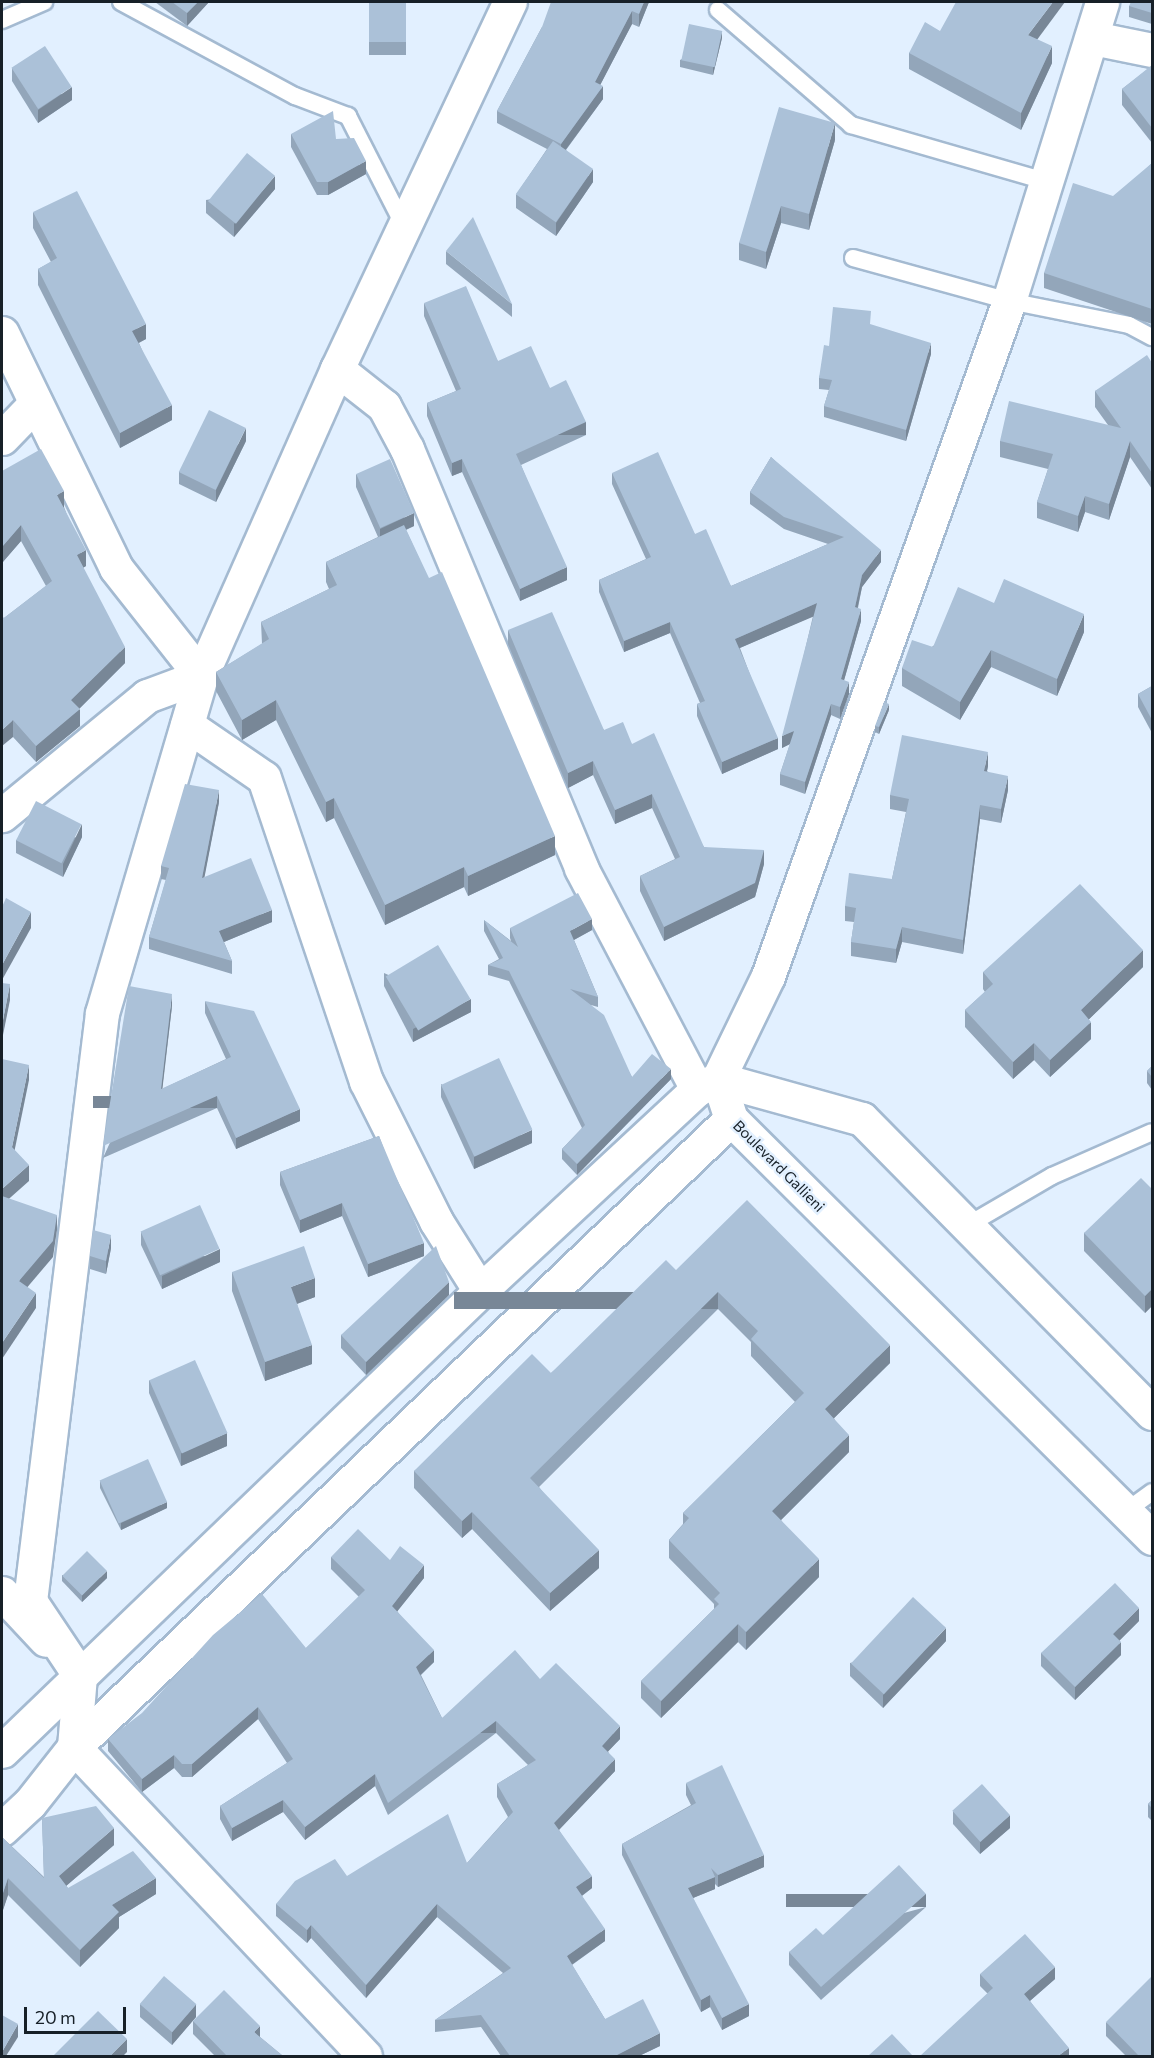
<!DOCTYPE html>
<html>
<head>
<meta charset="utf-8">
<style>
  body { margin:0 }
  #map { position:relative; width:1154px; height:2058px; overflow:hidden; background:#e2f0ff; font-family:Commissioner,sans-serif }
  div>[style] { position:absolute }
  .roads { filter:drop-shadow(2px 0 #a4bad1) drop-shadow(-2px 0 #a4bad1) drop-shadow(0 2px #a4bad1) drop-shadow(0 -2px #a4bad1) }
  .lane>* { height:16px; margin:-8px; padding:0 8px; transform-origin:8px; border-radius:8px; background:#fff }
  .street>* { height:33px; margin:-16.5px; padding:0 16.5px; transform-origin:16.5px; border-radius:16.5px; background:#fff }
  .secondary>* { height:33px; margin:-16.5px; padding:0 16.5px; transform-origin:16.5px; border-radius:16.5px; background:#fff }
  .primary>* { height:33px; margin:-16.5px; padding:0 16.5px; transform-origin:16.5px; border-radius:16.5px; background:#fff }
  .wall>* { inset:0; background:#93a6ba; transform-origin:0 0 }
  .shaded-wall>* { inset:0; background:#788797; transform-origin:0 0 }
  .building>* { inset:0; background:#abc1d8; transform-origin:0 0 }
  span { translate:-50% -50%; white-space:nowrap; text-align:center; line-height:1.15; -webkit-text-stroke:5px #e2f0ff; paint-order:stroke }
  .street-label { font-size:15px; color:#172028 }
  .frame { position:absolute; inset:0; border:3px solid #172028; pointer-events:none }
  .scale { position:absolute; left:24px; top:2007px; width:102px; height:27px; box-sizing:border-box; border:3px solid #172028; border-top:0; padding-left:8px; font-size:18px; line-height:21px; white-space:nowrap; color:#172028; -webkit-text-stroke:4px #e2f0ff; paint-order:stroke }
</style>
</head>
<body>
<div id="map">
  <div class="roads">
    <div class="lane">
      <i style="left:121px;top:2px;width:198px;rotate:28.4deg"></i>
      <i style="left:295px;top:96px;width:57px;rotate:20.7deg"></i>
      <i style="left:348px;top:116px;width:123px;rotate:63deg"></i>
      <i style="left:718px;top:10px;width:176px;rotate:40.8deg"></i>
      <i style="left:851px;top:125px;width:202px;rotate:16.1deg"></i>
      <i style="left:2px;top:20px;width:46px;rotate:-23.2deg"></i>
      <i style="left:853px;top:258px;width:162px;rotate:15.4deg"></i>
      <i style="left:1009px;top:301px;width:122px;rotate:11.3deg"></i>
      <i style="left:1129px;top:325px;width:26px;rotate:28deg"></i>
      <i style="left:968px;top:1225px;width:97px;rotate:-30.3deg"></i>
      <i style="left:1052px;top:1176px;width:109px;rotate:-23.7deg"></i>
      <i style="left:1126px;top:1511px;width:32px;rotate:-36deg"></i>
    </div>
    <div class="street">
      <i style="left:1093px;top:38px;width:60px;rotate:11.5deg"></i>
      <i style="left:2px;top:333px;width:261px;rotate:64.1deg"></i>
      <i style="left:116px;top:568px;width:137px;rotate:51.8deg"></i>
      <i style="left:201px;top:676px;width:58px;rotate:159.7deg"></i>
      <i style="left:147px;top:696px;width:188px;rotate:140.6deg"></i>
      <i style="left:337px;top:369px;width:60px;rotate:38.2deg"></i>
      <i style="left:384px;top:406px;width:49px;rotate:61.9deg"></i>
      <i style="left:407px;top:449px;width:454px;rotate:67.4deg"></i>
      <i style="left:581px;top:868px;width:250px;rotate:62.3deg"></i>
      <i style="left:2px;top:438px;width:46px;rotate:-45.9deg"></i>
      <i style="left:187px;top:725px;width:93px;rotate:34.5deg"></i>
      <i style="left:264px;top:778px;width:320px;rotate:71.4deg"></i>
      <i style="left:366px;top:1081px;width:157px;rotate:63.4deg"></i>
      <i style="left:436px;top:1221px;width:83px;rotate:57.8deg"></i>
      <i style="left:2px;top:1593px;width:64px;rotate:46.9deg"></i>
    </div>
    <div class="secondary">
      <i style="left:2px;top:1751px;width:663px;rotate:-43.9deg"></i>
      <i style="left:480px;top:1291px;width:296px;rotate:-42.9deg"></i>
      <i style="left:697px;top:1089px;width:23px;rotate:-25deg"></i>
      <i style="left:2px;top:1829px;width:38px;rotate:-43deg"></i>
      <i style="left:30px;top:1803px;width:71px;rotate:-51.8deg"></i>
      <i style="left:74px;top:1747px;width:909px;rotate:-43.71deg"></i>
      <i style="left:365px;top:2056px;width:424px;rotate:-133.3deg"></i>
      <i style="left:74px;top:1747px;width:71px;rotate:-85.2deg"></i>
      <i style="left:80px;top:1676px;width:90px;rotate:-123.7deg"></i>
      <i style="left:30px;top:1601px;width:592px;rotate:-83.02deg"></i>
      <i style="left:102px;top:1013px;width:351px;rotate:-73.6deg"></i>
      <i style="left:201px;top:676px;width:336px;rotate:-66.1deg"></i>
      <i style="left:337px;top:369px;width:406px;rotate:-64.8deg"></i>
    </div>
    <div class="primary">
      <i style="left:718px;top:1079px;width:114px;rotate:-64.1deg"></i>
      <i style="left:768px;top:976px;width:717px;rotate:-70.35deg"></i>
      <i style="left:1009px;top:301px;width:313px;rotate:-72.7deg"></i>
      <i style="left:718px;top:1079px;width:42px;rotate:72deg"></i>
      <i style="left:731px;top:1119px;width:594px;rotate:44.86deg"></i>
      <i style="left:718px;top:1079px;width:149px;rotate:15.5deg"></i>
      <i style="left:862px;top:1119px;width:413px;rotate:45.4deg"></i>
    </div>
  </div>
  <div class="wall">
    <i style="clip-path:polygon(155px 2px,209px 2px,187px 26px)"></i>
    <i style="left:369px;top:2px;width:37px;height:53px"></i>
    <i style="clip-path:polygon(649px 2px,639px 27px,632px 24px,600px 85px,603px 99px,566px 150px,593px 182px,556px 236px,516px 208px,516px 195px,547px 149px,497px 123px,497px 111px,542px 27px)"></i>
    <i style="clip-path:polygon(1152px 2px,1152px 24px,1129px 17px,1129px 6px)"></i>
    <i style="clip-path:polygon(940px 31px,1037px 40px,1052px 63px,1021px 130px,909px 69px,909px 53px)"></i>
    <i style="clip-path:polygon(722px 38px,713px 75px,680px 67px,680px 60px)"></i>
    <i style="clip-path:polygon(1152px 66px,1152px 143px,1122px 105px,1122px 89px)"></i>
    <i style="clip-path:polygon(12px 68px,72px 100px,38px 123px,12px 81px)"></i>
    <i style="clip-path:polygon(291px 134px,336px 139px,366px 174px,328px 195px,317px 195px,291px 147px)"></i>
    <i style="clip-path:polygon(835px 140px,809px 230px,781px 223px,766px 269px,739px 260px,739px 243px)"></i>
    <i style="clip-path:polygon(1152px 163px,1152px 324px,1044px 288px,1044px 273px)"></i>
    <i style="clip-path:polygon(275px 189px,234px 237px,206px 213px,206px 200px)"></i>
    <i style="clip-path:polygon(33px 212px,146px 339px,139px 343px,172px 420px,120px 448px,38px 285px,38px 269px,51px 262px,33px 228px)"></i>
    <i style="clip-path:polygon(446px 251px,512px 304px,512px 317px,446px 264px)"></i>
    <i style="clip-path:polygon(424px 303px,498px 361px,550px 388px,586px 435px,521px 465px,567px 580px,520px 601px,462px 472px,452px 476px,427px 416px,427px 403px,456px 391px,424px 316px)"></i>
    <i style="clip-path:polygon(870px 325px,931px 354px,906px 441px,824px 417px,824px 406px,829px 390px,819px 389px,819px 378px,829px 346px)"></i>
    <i style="clip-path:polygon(1152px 363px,1152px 489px,1130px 457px,1109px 520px,1085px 512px,1078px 532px,1037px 518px,1037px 502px,1048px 469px,1000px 457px,1000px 441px,1108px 425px,1095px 407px,1095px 391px)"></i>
    <i style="clip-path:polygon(246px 441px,216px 502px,179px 484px,179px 472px)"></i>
    <i style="clip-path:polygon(771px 457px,881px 562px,862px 587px,858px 608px,861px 621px,844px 680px,849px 694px,840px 719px,831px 715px,805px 794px,780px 785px,780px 774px,790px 744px,782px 748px,813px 616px,740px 648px,778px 749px,722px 774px,697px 716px,697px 704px,700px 703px,670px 633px,624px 652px,599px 592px,599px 580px,646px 559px,612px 484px,612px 473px,695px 534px,731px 586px,828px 544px,784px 529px,750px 504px,750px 492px)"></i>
    <i style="clip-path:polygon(2px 471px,64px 507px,86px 566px,83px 568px,125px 663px,79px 709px,80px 726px,36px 762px,13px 737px,4px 618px,46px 586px,21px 541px,2px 563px)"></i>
    <i style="clip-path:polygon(356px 474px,414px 526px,406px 530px,555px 855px,468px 896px,464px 887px,385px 925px,334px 818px,326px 822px,276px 720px,242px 740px,216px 691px,216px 672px,262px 644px,261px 622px,329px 589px,326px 582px,326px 562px,378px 537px,356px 487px)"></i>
    <i style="clip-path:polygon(994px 603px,1084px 632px,1057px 696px,991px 667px,960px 720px,902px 686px,902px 668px)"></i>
    <i style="clip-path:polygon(508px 630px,604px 730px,632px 744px,704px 847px,764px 864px,755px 897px,664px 941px,640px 891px,640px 876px,675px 859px,652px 808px,615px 824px,593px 775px,568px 788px,508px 644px)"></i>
    <i style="clip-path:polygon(1152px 686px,1152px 733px,1138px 707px,1138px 694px)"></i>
    <i style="clip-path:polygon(889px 710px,879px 734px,875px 732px,875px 726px)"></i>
    <i style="clip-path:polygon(988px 766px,987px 771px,1008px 790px,1001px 823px,980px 819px,963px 954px,902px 942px,896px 963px,851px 956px,851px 942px,854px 922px,845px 921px,845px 906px,892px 879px,906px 812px,890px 809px,890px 795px)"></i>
    <i style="clip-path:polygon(219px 802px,204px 877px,272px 922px,224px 942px,232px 961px,232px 974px,149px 949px,149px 937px,166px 880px,161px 879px,161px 866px)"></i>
    <i style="clip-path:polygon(82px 837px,63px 877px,16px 853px,16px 840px)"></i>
    <i style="clip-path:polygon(484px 920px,511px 941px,510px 938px,510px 928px,592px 930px,574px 940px,598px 997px,598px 1007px,591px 1005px,632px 1077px,671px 1079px,577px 1175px,562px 1159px,562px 1149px,582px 1128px,509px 981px,488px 975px,488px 965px,499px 959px,484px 931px)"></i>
    <i style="clip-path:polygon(1143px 967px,1089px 1019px,1091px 1039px,1050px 1077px,1034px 1060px,1013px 1079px,965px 1027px,965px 1010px,985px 992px,983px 989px,983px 972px)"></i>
    <i style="clip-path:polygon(384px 973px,471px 1012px,413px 1042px,384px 986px)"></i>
    <i style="clip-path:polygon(205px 1001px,300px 1121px,236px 1149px,217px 1108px,103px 1158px,172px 1006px,162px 1089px,226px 1059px,205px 1013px)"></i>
    <i style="clip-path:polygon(1152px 1066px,1152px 1090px,1147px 1083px,1147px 1071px)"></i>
    <i style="clip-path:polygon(441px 1084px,532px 1143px,474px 1169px,441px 1097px)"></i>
    <i style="clip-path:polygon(379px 1136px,424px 1256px,368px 1277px,342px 1216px,300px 1233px,280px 1185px,280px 1172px)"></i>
    <i style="clip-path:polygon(1152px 1189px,1152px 1306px,1145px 1313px,1084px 1251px,1084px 1233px)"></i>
    <i style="clip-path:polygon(141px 1232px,220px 1262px,162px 1289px,141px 1245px)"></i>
    <i style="clip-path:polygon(111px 1248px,106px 1274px,90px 1269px,90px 1256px)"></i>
    <i style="clip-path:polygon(676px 1270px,890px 1363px,834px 1418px,849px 1452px,781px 1520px,819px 1577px,746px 1650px,738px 1642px,661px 1718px,641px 1698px,641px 1681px,714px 1609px,714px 1604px,669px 1558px,669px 1540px,683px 1524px,683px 1513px,795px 1402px,751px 1356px,751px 1342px,718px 1309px,539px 1487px,599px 1568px,550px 1611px,472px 1529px,462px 1538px,414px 1488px,414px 1471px,551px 1373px)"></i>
    <i style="clip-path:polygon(232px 1272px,315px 1297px,297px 1304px,312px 1364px,265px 1381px,232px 1291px)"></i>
    <i style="clip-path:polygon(449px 1295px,366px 1375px,341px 1348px,341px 1335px)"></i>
    <i style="clip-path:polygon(149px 1380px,227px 1446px,181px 1466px,149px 1393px)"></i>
    <i style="clip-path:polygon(100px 1481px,167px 1508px,121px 1530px,100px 1488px)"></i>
    <i style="clip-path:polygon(331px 1557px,390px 1560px,424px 1578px,397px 1611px,434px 1662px,421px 1675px,442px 1718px,540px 1679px,620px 1739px,608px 1751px,615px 1771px,559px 1830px,592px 1888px,582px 1896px,605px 1941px,572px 1965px,605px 2019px,660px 2046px,639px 2056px,501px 2056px,481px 2027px,435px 2032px,435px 2020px,503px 1973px,437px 1917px,366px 1998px,311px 1938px,307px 1943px,276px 1916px,276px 1904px,347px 1876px,467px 1863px,508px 1817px,497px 1797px,497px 1784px,528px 1765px,496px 1733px,388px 1815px,375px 1786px,305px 1840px,283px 1812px,232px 1841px,220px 1819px,220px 1806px,287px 1763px,258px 1719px,192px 1777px,182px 1777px,174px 1768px,142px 1792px,108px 1751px,108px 1739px,306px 1648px,359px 1597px,331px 1569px)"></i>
    <i style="clip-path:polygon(62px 1575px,107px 1578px,82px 1602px,62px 1581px)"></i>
    <i style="clip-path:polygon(1139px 1621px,1119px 1641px,1121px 1655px,1075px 1700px,1041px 1666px,1041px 1653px)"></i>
    <i style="clip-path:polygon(946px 1641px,883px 1708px,850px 1676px,850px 1663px)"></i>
    <i style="clip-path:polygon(686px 1783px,764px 1867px,718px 1887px,715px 1884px,715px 1889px,693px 1898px,749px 2016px,722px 2030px,710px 2007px,701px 2012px,622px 1855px,622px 1844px,691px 1805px,686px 1795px)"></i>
    <i style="clip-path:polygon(1152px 1800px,1152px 1821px,1148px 1817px,1148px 1804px)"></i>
    <i style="clip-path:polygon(953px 1811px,1010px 1828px,980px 1854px,953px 1824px)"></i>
    <i style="clip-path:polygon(42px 1818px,114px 1845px,66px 1886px,68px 1888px,156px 1894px,119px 1917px,119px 1928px,80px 1967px,8px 1895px,2px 1913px,2px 1837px,44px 1877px)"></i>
    <i style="clip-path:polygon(926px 1907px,821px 2000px,789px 1965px,789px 1952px,823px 1935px)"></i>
    <i style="clip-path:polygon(980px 1974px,1055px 1979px,1030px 2001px,1069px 2056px,987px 1993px,980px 1986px)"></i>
    <i style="clip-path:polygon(140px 2004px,196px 2017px,172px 2045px,140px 2017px)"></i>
    <i style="clip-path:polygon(193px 2021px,260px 2037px,283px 2056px,215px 2056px,193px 2034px)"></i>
    <i style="clip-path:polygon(1106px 2022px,1152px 2056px,1126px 2056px,1106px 2036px)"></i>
  </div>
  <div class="shaded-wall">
    <i style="clip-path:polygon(198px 2px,209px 2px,187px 26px,187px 13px)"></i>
    <i style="clip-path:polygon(644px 2px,649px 2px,639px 27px,639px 14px)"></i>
    <i style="clip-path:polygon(1053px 2px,1065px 2px,1028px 52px,1028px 35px)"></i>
    <i style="clip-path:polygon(632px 11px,632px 24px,595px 95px,595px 82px)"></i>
    <i style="clip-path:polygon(722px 31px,722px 38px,713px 75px,713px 68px)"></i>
    <i style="clip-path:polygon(1052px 46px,1052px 63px,1021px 130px,1021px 113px)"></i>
    <i style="clip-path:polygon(603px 86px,603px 99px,561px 156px,561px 144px)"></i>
    <i style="clip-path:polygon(72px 87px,72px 100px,38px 123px,38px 110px)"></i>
    <i style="clip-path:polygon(835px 123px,835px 140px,809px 230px,809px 214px)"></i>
    <i style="clip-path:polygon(366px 161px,366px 174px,328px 195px,328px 182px)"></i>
    <i style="clip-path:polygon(593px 169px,593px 182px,556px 236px,556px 223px)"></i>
    <i style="clip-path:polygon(275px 176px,275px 189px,234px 237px,234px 224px)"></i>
    <i style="clip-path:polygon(781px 206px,781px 223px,766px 269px,766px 252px)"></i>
    <i style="clip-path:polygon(146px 324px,146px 339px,132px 346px,132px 331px)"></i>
    <i style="clip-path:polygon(931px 343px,931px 354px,906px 441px,906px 430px)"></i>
    <i style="clip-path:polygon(172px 405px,172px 420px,120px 448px,120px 433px)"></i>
    <i style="left:586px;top:422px;width:13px;height:77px;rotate:90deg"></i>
    <i style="clip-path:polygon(246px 428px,246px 441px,216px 502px,216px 490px)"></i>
    <i style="clip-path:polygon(1130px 441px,1130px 457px,1109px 520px,1109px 504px)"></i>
    <i style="clip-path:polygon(462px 459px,462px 472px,452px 476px,452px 463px)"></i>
    <i style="clip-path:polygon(64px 491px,64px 507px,57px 511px,57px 495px)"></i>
    <i style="clip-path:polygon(1085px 496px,1085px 512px,1078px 532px,1078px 516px)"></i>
    <i style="clip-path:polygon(414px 513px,414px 526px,380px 541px,380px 529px)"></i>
    <i style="clip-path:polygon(21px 525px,21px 541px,2px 563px,2px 547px)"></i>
    <i style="clip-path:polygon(86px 550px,86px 566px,77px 571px,77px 555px)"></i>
    <i style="clip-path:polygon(881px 550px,881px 562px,862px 587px,855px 619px,855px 607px,862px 575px)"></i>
    <i style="clip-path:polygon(567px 567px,567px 580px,520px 601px,520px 589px)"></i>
    <i style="clip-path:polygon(817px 603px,817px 615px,735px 650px,735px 639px)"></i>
    <i style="clip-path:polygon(861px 609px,861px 621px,841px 691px,841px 679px)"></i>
    <i style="clip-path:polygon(1084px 614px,1084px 632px,1057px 696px,1057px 679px)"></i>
    <i style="clip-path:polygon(670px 622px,670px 633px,624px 652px,624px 641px)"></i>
    <i style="clip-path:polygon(125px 647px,125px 663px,74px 714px,80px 709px,80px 726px,36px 762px,36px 746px,71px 700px)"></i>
    <i style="clip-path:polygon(991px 650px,991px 667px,960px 720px,960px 702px)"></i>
    <i style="clip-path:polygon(849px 682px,849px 694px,840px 719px,840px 707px)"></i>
    <i style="clip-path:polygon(276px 700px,276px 720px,242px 740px,242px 720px)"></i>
    <i style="clip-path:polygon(831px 704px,831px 715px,805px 794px,805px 782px)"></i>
    <i style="clip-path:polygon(889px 704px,889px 710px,879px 734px,879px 727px)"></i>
    <i style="clip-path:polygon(13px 720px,13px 737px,2px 746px,2px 730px)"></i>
    <i style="clip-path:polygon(794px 731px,794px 742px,782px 748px,782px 736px)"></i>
    <i style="clip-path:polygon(778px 738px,778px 749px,722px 774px,722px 762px)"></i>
    <i style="clip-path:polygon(988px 752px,988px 766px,984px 785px,984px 771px)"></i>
    <i style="clip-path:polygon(593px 761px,593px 775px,568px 788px,568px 773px)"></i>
    <i style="clip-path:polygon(1008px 776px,1008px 790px,1001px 823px,1001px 809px)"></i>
    <i style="clip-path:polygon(219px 790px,219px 802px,202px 890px,202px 878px)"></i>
    <i style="clip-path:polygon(652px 794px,652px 808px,615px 824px,615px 810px)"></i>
    <i style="clip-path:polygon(334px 798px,334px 818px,326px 822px,326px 802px)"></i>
    <i style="clip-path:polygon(980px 805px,980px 819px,963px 954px,963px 940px)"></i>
    <i style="clip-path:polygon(82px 824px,82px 837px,63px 877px,63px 864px)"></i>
    <i style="clip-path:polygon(555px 836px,555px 855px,468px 896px,468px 876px)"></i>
    <i style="clip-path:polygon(764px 850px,764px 864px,755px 897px,664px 941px,664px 927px)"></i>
    <i style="clip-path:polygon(464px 867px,464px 887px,385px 925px,385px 905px)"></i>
    <i style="clip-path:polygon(272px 910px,272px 922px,219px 944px,219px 931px)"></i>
    <i style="clip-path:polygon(31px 912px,31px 928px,2px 980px,2px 965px)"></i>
    <i style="clip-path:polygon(592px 919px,592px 930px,570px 942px,570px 931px)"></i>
    <i style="clip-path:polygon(902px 927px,902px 942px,896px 963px,896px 949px)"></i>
    <i style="clip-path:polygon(1143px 950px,1143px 967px,1081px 1027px,1081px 1010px)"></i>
    <i style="clip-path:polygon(10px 984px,10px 1000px,2px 1040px,2px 1025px)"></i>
    <i style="clip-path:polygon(172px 994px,172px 1006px,161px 1101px,161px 1089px)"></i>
    <i style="clip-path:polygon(471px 999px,471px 1012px,413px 1042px,413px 1029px)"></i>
    <i style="clip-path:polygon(1091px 1022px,1091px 1039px,1050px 1077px,1050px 1060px)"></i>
    <i style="clip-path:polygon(1034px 1043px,1034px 1060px,1013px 1079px,1013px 1062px)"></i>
    <i style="clip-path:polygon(29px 1065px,29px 1080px,12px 1163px,12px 1147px)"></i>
    <i style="clip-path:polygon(671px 1069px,671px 1079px,577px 1175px,577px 1164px)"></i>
    <i style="left:217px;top:1096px;width:12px;height:124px;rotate:90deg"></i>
    <i style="clip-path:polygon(300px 1109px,300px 1121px,236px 1149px,236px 1138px)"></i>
    <i style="clip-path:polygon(532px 1130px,532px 1143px,474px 1169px,474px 1156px)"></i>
    <i style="clip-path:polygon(29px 1165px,29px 1181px,2px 1205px,2px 1189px)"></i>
    <i style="clip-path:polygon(342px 1203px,342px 1216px,300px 1233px,300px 1220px)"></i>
    <i style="clip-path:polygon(57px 1215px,57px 1230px,53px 1257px,19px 1297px,19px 1281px)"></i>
    <i style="clip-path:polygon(111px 1235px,111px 1248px,106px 1274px,106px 1261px)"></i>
    <i style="clip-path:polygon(424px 1243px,424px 1256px,368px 1277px,368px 1264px)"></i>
    <i style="clip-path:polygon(220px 1249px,220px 1262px,162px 1289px,162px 1276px)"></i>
    <i style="clip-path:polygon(315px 1278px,315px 1297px,291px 1306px,291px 1287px)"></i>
    <i style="clip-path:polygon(449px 1282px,449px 1295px,366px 1375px,366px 1362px)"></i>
    <i style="clip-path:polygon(1152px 1289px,1152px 1306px,1145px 1313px,1145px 1296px)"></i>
    <i style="left:718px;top:1292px;width:17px;height:264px;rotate:90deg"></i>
    <i style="clip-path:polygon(36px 1293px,36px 1308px,2px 1359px,2px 1343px)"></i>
    <i style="clip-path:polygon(312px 1345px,312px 1364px,265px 1381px,265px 1362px)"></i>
    <i style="clip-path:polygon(890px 1345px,890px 1363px,825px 1427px,825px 1409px)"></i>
    <i style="clip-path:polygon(227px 1433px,227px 1446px,181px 1466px,181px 1453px)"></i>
    <i style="clip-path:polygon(849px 1435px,849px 1452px,772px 1529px,772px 1511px)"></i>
    <i style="clip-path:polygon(167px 1502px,167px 1508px,121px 1530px,121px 1523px)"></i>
    <i style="clip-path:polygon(472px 1512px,472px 1529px,462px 1538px,462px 1521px)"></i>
    <i style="clip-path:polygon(599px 1550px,599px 1568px,550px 1611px,550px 1593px)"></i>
    <i style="clip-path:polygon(819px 1559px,819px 1577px,746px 1650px,746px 1632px)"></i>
    <i style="clip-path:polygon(424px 1565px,424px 1578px,392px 1618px,392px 1606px)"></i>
    <i style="clip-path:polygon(107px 1571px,107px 1578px,82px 1602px,82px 1595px)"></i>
    <i style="clip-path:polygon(1139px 1608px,1139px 1621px,1113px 1647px,1113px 1634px)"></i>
    <i style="clip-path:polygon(738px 1624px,738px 1642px,661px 1718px,661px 1701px)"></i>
    <i style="clip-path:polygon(946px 1628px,946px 1641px,883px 1708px,883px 1695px)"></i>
    <i style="clip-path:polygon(1121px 1642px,1121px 1655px,1075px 1700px,1075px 1687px)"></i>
    <i style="clip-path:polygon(434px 1650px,434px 1662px,416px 1679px,416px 1667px)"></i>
    <i style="clip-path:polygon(258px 1707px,258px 1719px,192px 1777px,192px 1764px)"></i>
    <i style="left:496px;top:1721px;width:12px;height:136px;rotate:90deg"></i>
    <i style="clip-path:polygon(620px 1726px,620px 1739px,602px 1758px,602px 1746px)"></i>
    <i style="clip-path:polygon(174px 1755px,174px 1768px,142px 1792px,142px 1779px)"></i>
    <i style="clip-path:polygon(615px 1759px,615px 1771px,554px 1835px,554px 1823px)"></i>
    <i style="clip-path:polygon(375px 1774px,375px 1786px,305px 1840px,305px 1827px)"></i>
    <i style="clip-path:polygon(283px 1800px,283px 1812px,232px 1841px,232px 1828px)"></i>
    <i style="clip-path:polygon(1010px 1815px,1010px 1828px,980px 1854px,980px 1841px)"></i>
    <i style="clip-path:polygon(114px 1828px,114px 1845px,59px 1892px,59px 1876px)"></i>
    <i style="clip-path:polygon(764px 1855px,764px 1867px,718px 1887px,718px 1875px)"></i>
    <i style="clip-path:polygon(592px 1876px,592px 1888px,576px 1900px,576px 1887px)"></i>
    <i style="clip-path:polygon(715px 1877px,715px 1889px,688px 1900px,688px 1888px)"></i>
    <i style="clip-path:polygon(8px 1878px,8px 1895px,2px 1913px,2px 1896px)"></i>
    <i style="clip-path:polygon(156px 1878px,156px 1894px,119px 1917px,119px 1928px,80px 1967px,80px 1950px,112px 1905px)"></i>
    <i style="left:926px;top:1894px;width:13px;height:140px;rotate:90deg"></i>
    <i style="clip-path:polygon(437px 1904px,437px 1917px,366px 1998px,366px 1985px)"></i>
    <i style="clip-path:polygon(311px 1925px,311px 1938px,307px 1943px,307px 1930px)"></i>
    <i style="clip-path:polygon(605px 1929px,605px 1941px,567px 1968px,567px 1956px)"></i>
    <i style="clip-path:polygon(1055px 1967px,1055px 1979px,1024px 2006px,1024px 1994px)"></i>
    <i style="clip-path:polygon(710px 1995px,710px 2007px,701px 2012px,701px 2000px)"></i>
    <i style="clip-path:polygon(196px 2004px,196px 2017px,172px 2045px,172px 2032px)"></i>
    <i style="clip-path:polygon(749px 2004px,749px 2016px,722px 2030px,722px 2018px)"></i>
    <i style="clip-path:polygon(18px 2024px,18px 2037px,6px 2056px,2px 2056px,2px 2052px)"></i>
    <i style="clip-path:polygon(260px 2026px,260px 2039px,254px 2032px)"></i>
    <i style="clip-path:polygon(660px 2033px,660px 2046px,639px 2056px,615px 2056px)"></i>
    <i style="clip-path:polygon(127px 2039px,127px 2052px,123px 2056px,110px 2056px)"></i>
    <i style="clip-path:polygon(1069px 2048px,1069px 2056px,1058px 2056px)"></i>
  </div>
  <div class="building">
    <i style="clip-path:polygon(172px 2px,198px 2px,187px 13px)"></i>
    <i style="left:369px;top:2px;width:37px;height:40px"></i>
    <i style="clip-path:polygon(551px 2px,644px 2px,639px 14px,632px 11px,595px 82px,603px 86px,561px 144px,497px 111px,542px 27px)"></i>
    <i style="clip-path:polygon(956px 2px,1053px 2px,1028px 35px,1052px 46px,1021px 113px,909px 53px,925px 22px,940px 31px)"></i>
    <i style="clip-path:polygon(1131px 2px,1152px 2px,1152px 13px,1129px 6px)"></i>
    <i style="left:689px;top:24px;width:34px;height:37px;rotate:12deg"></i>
    <i style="left:45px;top:46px;width:49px;height:40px;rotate:57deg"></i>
    <i style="clip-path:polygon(1152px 65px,1152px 128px,1122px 89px)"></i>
    <i style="clip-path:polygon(779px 107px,835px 123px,809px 214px,781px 206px,766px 252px,739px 243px)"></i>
    <i style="clip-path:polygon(333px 111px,336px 139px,354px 138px,366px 161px,328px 182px,317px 182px,291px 134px)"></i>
    <i style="left:553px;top:141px;width:49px;height:65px;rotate:35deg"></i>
    <i style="left:247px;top:153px;width:36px;height:62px;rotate:39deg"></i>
    <i style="clip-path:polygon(1152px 163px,1152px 309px,1044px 273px,1073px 183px,1113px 196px)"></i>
    <i style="clip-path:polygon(77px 191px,146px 324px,132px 331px,172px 405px,120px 433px,38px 269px,57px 258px,33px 212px)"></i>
    <i style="clip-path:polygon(473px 217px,512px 304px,446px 251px)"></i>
    <i style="clip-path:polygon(466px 286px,498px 361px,531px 346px,550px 388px,566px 380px,586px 422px,516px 454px,567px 567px,520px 589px,462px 459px,452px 463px,427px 403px,461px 389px,424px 303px)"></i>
    <i style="clip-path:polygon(833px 307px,871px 311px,870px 324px,931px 343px,906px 430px,824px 406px,832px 380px,819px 378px,824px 345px,829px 346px)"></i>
    <i style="clip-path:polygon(1147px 355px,1152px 363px,1152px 473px,1130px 441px,1109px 504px,1085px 496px,1078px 516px,1037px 502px,1053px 454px,1000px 441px,1009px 401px,1121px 428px,1095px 391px)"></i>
    <i style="left:209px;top:410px;width:41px;height:69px;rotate:26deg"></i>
    <i style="clip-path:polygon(41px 449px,64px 491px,57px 495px,86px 550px,77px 555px,125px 647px,71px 700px,80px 709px,36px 746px,13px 720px,2px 730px,2px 616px,4px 618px,52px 581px,21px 525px,2px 547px,2px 471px)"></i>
    <i style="clip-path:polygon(658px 452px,695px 534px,706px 529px,731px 586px,844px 537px,784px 517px,750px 492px,771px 457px,881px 550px,862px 575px,855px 607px,861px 609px,841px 679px,849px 682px,840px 707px,831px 704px,805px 782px,780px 774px,794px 731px,782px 736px,817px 603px,735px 639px,778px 738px,722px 762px,697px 704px,705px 701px,670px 622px,624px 641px,599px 580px,651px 557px,612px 473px)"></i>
    <i style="left:390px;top:459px;width:59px;height:37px;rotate:66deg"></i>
    <i style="clip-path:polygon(404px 525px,429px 578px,442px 572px,555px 836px,468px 876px,464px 867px,385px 905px,334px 798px,326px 802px,276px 700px,242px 720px,216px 672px,269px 639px,261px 622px,337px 585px,326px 562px)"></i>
    <i style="clip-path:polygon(1004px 579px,1084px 614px,1057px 679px,991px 650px,960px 702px,902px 668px,912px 640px,933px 647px,958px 587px,994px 603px)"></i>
    <i style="clip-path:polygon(552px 612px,604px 730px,623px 722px,632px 744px,654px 733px,704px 847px,764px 850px,755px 883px,664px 927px,640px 876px,680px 857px,652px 794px,615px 810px,593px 761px,568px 773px,508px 630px)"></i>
    <i style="clip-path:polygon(1152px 686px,1152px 720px,1138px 694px)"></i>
    <i style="clip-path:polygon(884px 702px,889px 704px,879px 727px,875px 726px)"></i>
    <i style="clip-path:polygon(902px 735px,988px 752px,984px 771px,1008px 776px,1001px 809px,980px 805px,963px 940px,902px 927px,896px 949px,851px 942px,856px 908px,845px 906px,849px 873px,892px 879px,909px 799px,890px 795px)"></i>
    <i style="clip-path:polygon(185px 784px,219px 790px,202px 878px,251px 858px,272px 910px,219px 931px,232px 961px,149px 937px,169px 868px,161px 866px)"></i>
    <i style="left:36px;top:801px;width:51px;height:44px;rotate:27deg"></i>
    <i style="clip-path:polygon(1080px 884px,1143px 950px,1081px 1010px,1091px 1022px,1050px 1060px,1034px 1043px,1013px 1062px,965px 1010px,993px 984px,983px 972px)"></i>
    <i style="clip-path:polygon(578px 893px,592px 919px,570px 931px,598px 997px,570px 989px,604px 1015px,632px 1077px,652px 1054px,671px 1069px,577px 1164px,562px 1149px,585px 1125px,509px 971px,488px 965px,503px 958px,484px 920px,518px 947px,510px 928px)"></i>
    <i style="clip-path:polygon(6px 898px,31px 912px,2px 965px,2px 907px)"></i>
    <i style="left:438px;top:945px;width:63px;height:61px;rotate:59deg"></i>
    <i style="clip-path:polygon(2px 983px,10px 984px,2px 1025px)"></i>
    <i style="clip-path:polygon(129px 986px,172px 994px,161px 1089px,231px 1057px,205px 1001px,254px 1011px,300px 1109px,236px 1138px,217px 1096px,103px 1146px)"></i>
    <i style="left:499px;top:1058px;width:79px;height:64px;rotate:65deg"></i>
    <i style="clip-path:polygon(2px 1059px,29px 1065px,12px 1147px,29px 1165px,2px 1189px)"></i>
    <i style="clip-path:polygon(1152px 1066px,1152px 1077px,1147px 1071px)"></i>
    <i style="clip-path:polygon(379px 1136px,424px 1243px,368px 1264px,342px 1203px,300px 1220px,280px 1172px)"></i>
    <i style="clip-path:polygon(1141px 1178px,1152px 1189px,1152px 1289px,1145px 1296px,1084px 1233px)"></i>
    <i style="clip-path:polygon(2px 1196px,57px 1215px,53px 1241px,19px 1281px,36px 1293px,2px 1343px)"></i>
    <i style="clip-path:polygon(747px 1200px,890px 1345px,825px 1409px,849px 1435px,772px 1511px,819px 1559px,746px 1632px,738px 1624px,661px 1701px,641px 1681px,719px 1604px,714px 1599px,720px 1593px,669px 1540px,689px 1518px,683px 1513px,804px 1393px,751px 1339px,758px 1331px,718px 1292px,530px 1478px,599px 1550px,550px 1593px,472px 1512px,462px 1521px,414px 1471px,532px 1354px,551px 1373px,666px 1260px,676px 1270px)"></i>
    <i style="left:200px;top:1205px;width:48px;height:65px;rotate:66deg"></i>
    <i style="clip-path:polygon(93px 1230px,111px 1235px,106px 1261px,90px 1256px)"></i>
    <i style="clip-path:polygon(304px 1246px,315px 1278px,291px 1287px,312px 1345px,265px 1362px,232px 1272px)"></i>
    <i style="clip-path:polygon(436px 1246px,449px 1282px,366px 1362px,341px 1335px)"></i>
    <i style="left:195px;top:1360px;width:80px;height:50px;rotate:66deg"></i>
    <i style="left:148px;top:1459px;width:47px;height:53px;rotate:66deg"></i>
    <i style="clip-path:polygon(358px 1529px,390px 1560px,400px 1546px,424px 1565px,392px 1606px,434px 1650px,416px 1667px,442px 1718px,515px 1650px,540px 1679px,556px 1663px,620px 1726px,602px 1746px,615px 1759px,554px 1823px,592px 1876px,576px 1887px,605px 1929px,567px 1956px,605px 2019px,643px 1999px,660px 2033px,615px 2056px,510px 2056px,481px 2015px,435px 2020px,511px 1968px,437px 1904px,366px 1985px,311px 1925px,307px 1930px,276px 1904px,295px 1881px,335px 1859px,347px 1876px,448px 1814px,467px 1863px,513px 1812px,497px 1784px,536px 1760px,496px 1721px,388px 1803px,375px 1774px,305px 1827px,283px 1800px,232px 1828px,220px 1806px,293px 1759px,258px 1707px,192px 1764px,182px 1764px,174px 1755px,142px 1779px,108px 1739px,142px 1713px,213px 1635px,262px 1594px,306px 1648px,365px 1590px,331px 1557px)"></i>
    <i style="left:87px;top:1551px;width:28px;height:35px;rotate:45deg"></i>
    <i style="clip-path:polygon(1115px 1583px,1139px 1608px,1113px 1634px,1121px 1642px,1075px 1687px,1041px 1653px)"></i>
    <i style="left:913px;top:1597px;width:45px;height:91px;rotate:43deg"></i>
    <i style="clip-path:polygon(722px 1765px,764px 1855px,718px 1875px,711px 1868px,715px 1877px,688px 1888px,749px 2004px,722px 2018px,710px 1995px,701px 2000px,622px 1844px,696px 1803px,686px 1783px)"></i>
    <i style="left:982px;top:1784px;width:42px;height:40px;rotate:48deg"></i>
    <i style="clip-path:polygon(1152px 1800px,1152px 1808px,1148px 1804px)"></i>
    <i style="clip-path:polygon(96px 1806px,114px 1828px,59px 1876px,68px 1888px,133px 1851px,156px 1878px,112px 1905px,119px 1912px,80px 1950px,8px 1878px,2px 1896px,2px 1837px,44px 1878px,42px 1818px)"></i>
    <i style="clip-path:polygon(899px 1865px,926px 1894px,821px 1987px,789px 1952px,816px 1928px,823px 1935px)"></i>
    <i style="clip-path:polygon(1025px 1934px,1055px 1967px,1024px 1994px,1069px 2048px,1058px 2056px,920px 2056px,993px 1988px,980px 1974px)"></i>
    <i style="left:164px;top:1976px;width:43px;height:37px;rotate:41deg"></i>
    <i style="clip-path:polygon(1152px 1976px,1152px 2056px,1139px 2056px,1106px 2022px)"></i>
    <i style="clip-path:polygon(224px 1990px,260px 2026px,254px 2032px,283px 2056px,227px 2056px,193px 2021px)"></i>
    <i style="clip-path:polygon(98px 2011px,127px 2039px,110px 2056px,53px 2056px)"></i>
    <i style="clip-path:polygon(2px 2015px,18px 2024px,2px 2052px)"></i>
    <i style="clip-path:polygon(892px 2034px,913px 2056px,868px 2056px)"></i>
  </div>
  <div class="street-label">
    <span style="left:779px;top:1166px;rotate:45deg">Boulevard Gallieni</span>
  </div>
  <div class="frame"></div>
  <div class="scale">20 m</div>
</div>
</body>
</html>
